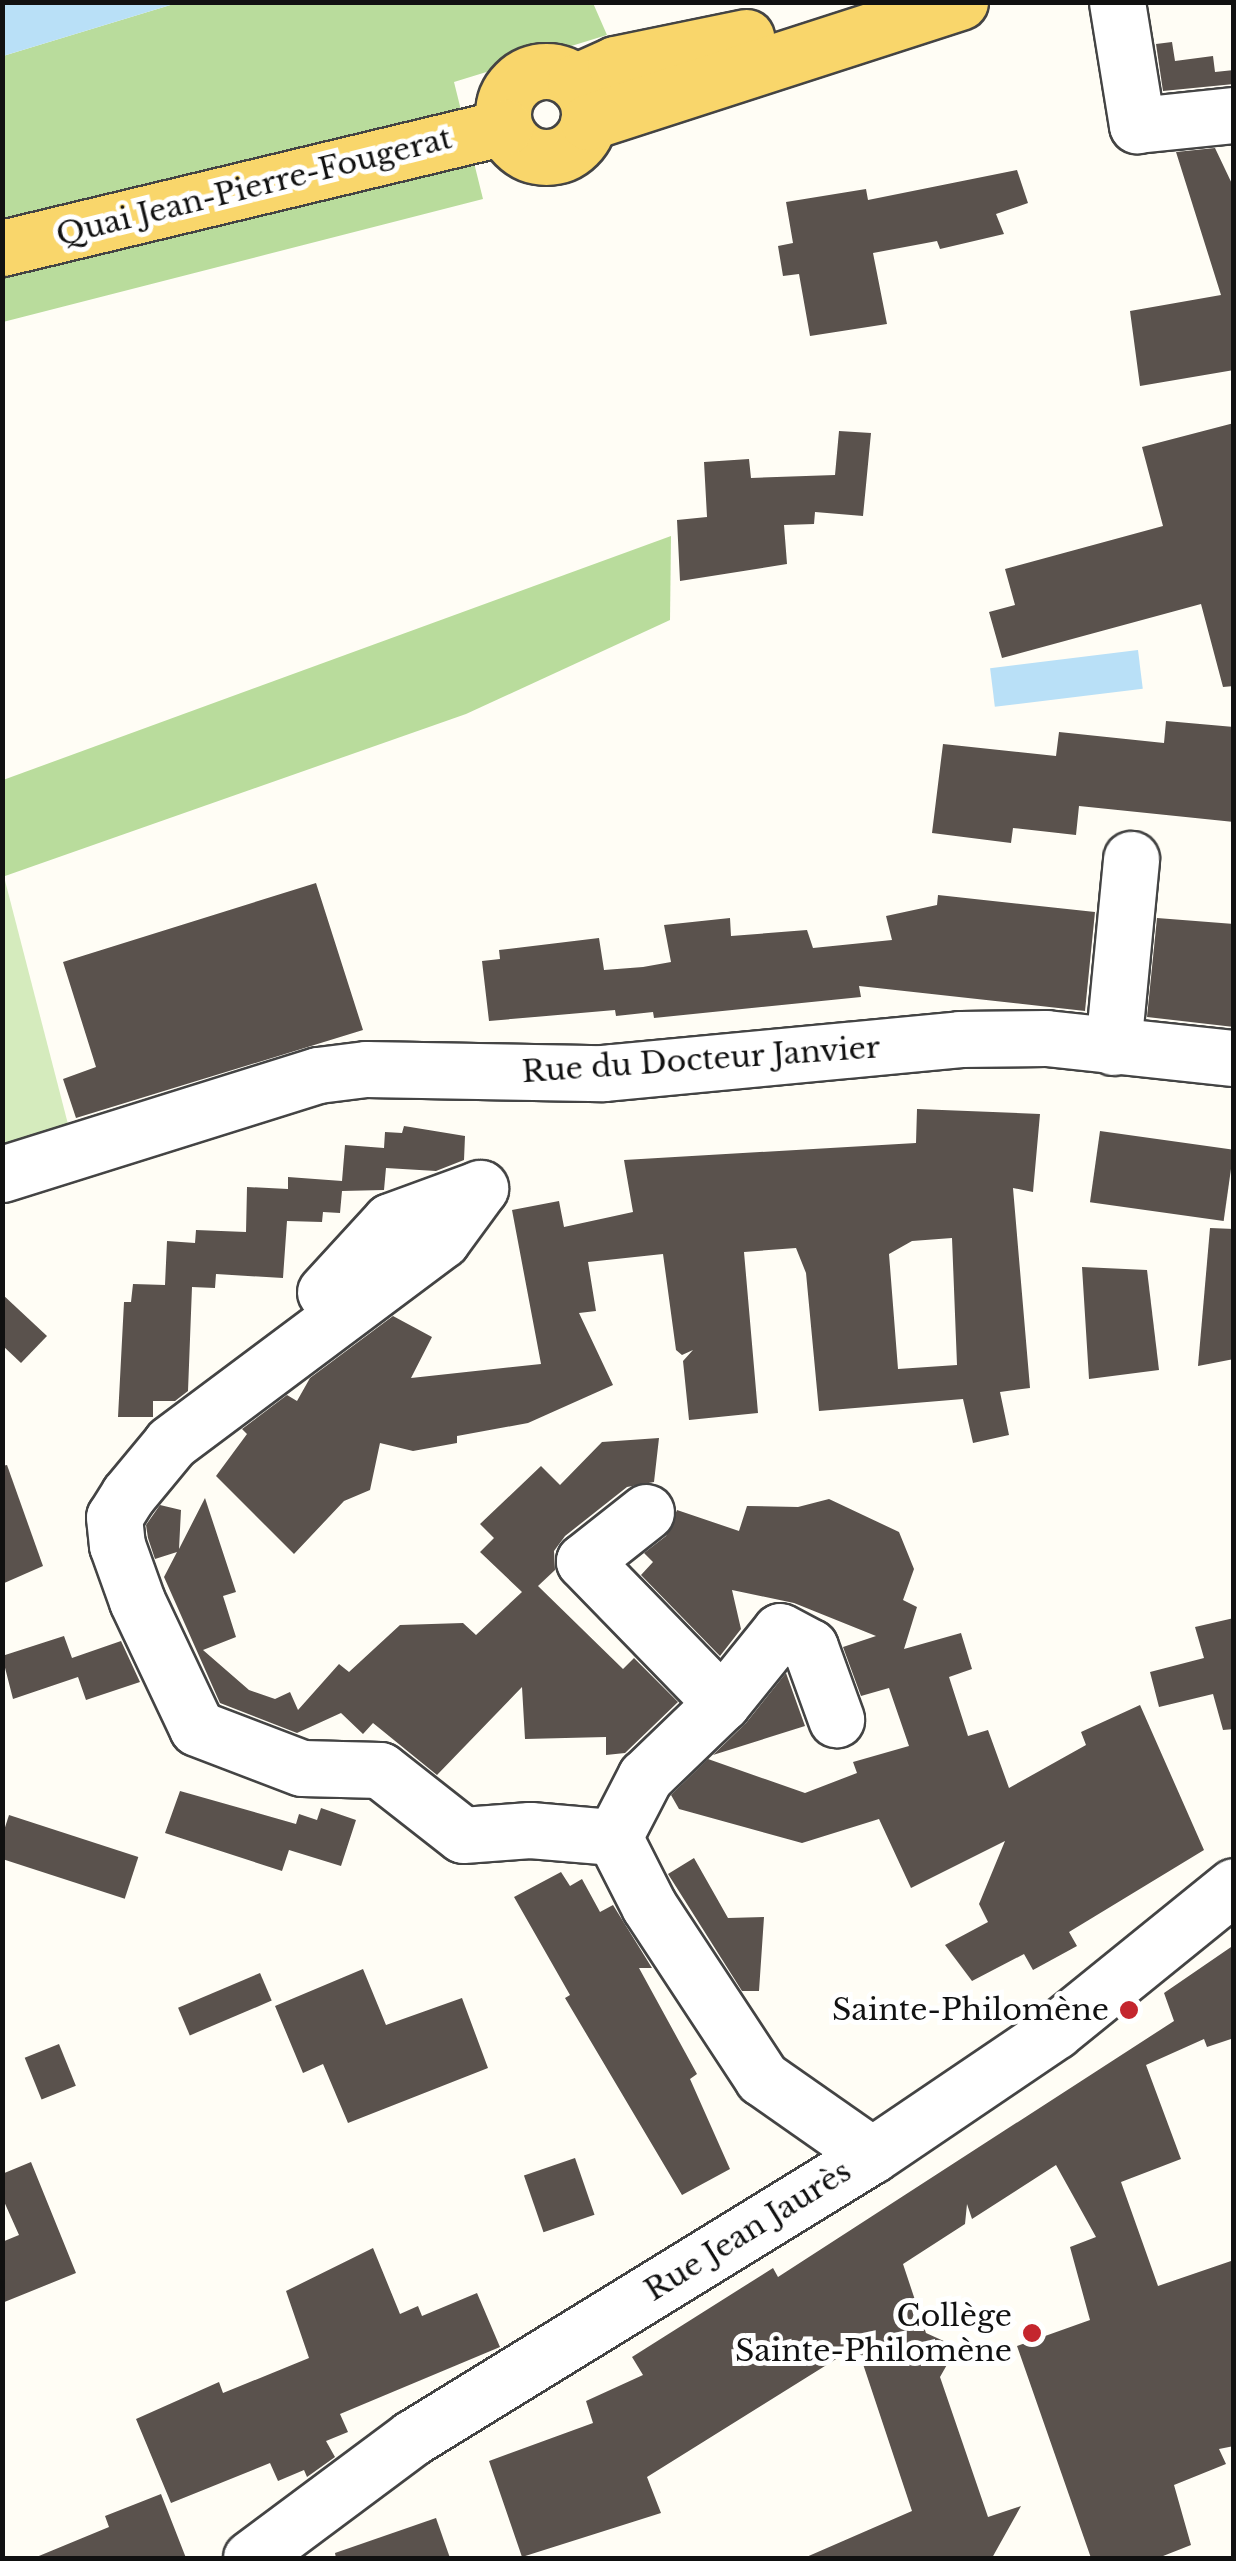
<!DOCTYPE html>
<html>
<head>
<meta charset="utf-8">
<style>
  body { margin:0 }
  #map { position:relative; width:1236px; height:2561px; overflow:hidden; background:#fffdf5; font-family:"Libre Baskerville",serif }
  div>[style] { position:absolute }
  .green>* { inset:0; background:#d5ebbd }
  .forest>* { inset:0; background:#b9dc9c }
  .water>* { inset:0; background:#b9e0f7; transform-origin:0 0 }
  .building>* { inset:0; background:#5a524d; transform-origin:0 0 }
  .roads { filter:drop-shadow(2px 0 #444) drop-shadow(-2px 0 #444) drop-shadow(0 2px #444) drop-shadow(0 -2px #444) }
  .minor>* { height:55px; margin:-27.5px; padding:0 27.5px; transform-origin:27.5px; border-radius:27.5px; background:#fff }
  .major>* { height:55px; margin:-27.5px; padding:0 27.5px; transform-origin:27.5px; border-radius:27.5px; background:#f9d66b }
  .major>.ring { margin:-27.5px; padding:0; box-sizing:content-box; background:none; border:55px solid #f9d66b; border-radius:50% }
  .dots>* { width:28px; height:28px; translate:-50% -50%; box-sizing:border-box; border:5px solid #fff; border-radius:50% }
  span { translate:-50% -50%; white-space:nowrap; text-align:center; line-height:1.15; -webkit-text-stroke:10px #fff; paint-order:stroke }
  .street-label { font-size:30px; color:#111 }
  .poi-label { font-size:30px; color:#111 }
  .right { translate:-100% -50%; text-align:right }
  .frame { position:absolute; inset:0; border:5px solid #111; pointer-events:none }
</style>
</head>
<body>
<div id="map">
  <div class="green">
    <i style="clip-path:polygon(2px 869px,69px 1128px,2px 1148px)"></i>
  </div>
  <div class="forest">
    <i style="clip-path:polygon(177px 3px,593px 3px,607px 35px,454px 82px,483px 199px,3px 322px,3px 56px)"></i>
    <i style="clip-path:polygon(671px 536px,670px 620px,466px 714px,5px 876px,3px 780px)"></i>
  </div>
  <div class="water">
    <i style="clip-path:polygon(3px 2px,177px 2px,177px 3px,3px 56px)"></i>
    <i style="left:1138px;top:650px;width:39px;height:149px;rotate:83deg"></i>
  </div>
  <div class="building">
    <i style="clip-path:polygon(1172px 42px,1175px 61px,1213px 56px,1215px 72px,1234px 70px,1234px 84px,1163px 91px,1156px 44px)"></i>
    <i style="clip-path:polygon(1215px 148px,1234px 188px,1234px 370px,1140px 386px,1130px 311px,1221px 295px,1176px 152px)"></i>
    <i style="clip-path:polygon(1017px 170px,1028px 203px,996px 214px,1004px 234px,940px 249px,937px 241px,873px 253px,887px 324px,810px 336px,799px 274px,783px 276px,778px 246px,793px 243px,786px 202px,866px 189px,868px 200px)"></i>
    <i style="clip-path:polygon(1234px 423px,1234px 686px,1223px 687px,1201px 604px,1002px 658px,989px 612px,1015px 605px,1005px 569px,1163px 526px,1142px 447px)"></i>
    <i style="clip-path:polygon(839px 431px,871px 433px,863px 516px,815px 512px,814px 524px,784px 525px,787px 564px,680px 581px,677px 520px,707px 517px,704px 462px,749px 459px,751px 478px,835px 475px)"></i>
    <i style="clip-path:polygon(1166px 721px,1234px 727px,1234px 822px,1079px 806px,1076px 835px,1013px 828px,1011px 843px,932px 833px,943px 744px,1056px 756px,1059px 732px,1164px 743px)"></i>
    <i style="clip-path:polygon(316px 883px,363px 1030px,76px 1118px,63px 1079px,96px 1067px,63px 962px)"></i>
    <i style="clip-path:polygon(938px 895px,1095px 912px,1085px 1011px,859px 986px,861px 997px,654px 1018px,653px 1012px,616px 1016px,615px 1010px,489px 1021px,482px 961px,500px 959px,499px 950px,599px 938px,604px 970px,643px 967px,671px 962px,664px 925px,730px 918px,731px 936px,807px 930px,813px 948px,892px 940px,886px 916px,937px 905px)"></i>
    <i style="clip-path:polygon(1157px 918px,1234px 924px,1234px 1027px,1147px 1017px)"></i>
    <i style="clip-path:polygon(evenodd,917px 1109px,1040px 1114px,1033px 1192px,1013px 1188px,1030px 1388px,1000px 1392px,1009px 1435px,973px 1443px,963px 1399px,819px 1411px,806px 1273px,796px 1248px,744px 1252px,758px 1413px,689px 1420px,683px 1361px,693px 1350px,682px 1355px,676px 1350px,663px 1254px,588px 1262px,596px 1311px,579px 1313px,613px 1385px,528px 1423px,457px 1436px,457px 1443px,413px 1451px,380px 1443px,370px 1490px,344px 1501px,294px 1554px,216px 1476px,247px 1434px,242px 1429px,287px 1395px,297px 1401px,310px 1378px,393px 1316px,432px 1337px,411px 1378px,541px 1364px,512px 1210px,559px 1201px,564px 1227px,633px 1212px,624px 1160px,916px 1143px,917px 1109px,952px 1238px,957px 1365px,898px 1369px,889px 1254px,912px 1241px,952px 1238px)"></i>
    <i style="clip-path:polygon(404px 1126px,465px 1136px,464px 1160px,436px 1171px,386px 1168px,384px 1190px,342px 1191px,340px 1213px,323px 1212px,322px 1222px,287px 1221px,283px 1278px,216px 1274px,215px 1288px,192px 1287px,188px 1391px,175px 1401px,153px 1401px,153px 1417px,118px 1417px,124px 1302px,131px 1302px,133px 1284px,165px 1285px,167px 1241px,195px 1243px,196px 1230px,246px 1232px,247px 1187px,288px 1189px,288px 1177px,342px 1181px,345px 1145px,384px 1148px,385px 1132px,402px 1133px)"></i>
    <i style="left:1100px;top:1131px;width:135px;height:72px;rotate:8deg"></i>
    <i style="clip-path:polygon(1210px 1228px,1234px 1229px,1234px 1359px,1198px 1366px)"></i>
    <i style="clip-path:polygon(1082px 1267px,1147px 1270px,1159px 1370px,1089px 1379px)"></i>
    <i style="clip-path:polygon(2px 1294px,47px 1336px,21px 1363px,2px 1345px)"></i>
    <i style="clip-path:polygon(659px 1438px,654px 1482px,627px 1487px,565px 1536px,554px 1551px,555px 1570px,538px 1586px,623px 1669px,634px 1658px,678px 1702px,625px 1753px,606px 1755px,606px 1737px,525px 1739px,522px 1687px,437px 1775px,373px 1723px,363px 1734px,341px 1713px,297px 1733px,220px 1703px,164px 1577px,177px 1552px,155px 1559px,148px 1538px,146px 1525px,160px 1505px,181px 1510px,179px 1549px,205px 1498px,236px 1592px,223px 1596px,236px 1637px,203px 1650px,249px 1690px,275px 1699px,290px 1692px,298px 1710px,339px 1664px,349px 1672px,400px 1625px,463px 1623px,476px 1635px,522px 1592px,480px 1552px,494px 1538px,480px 1524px,541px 1466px,560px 1485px,602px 1442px)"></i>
    <i style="clip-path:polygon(7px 1465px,43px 1566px,2px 1584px,2px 1466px)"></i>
    <i style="clip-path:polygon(829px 1499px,899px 1532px,914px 1569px,903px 1600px,917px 1607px,904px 1649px,961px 1633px,972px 1669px,949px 1677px,968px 1736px,988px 1730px,1009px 1788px,1086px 1745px,1081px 1732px,1140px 1705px,1204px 1850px,1069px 1932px,1077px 1946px,1033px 1970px,1024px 1954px,972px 1981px,945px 1945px,988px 1922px,979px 1904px,1005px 1841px,911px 1888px,879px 1819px,802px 1843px,679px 1809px,671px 1795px,708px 1759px,805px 1793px,857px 1773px,853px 1762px,909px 1746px,889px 1688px,861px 1696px,843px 1647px,876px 1636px,794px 1603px,732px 1590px,741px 1629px,720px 1656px,641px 1575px,653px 1562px,644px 1553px,666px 1536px,677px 1510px,739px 1531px,747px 1506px,798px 1507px)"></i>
    <i style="clip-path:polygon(1234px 1618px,1234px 1729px,1223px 1730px,1213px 1694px,1159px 1707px,1150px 1672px,1204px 1658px,1195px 1627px)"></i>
    <i style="clip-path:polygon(64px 1636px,72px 1658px,121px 1641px,140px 1682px,86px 1700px,78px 1677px,13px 1699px,2px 1656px)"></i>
    <i style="clip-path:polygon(786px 1673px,805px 1726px,713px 1755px,746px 1723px)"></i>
    <i style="clip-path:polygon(180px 1791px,296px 1824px,299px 1814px,317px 1820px,321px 1808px,356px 1820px,341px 1866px,289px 1850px,282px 1871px,165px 1833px)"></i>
    <i style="left:9px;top:1815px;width:136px;height:44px;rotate:18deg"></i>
    <i style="clip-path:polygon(694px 1858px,728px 1918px,764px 1917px,759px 1991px,742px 1991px,668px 1874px)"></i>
    <i style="clip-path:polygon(561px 1872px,570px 1886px,582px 1879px,600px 1912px,613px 1905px,652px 1968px,639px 1968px,697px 2074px,690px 2079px,730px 2169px,682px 2195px,565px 1998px,570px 1995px,514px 1897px)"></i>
    <i style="clip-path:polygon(1234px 1945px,1234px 2038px,1207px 2047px,1204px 2039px,1146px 2065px,1181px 2159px,1121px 2182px,1158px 2286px,1234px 2260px,1234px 2446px,1219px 2449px,1226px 2464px,1174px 2485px,1191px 2545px,1158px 2558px,1091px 2558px,1017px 2346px,1090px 2320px,1070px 2247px,1096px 2237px,1056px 2165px,972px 2219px,967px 2204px,965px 2224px,903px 2264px,926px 2333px,957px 2347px,940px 2377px,988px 2517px,1021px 2506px,992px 2558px,804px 2558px,912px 2511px,857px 2346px,647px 2477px,661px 2513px,522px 2557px,489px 2461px,593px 2423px,586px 2401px,643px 2375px,632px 2357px,773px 2268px,778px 2277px,1174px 2021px,1164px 1993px)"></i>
    <i style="clip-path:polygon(363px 1969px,386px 2025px,462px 1998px,488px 2068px,348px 2123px,323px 2064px,303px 2073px,275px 2006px)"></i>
    <i style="left:260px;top:1973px;width:30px;height:89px;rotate:67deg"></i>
    <i style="left:59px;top:2044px;width:45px;height:37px;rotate:68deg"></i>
    <i style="left:575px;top:2158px;width:60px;height:54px;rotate:71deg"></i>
    <i style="clip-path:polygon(31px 2162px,76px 2273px,2px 2303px,2px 2242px,19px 2235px,2px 2197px,2px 2174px)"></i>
    <i style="clip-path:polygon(373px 2248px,400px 2314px,418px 2306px,422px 2316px,477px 2293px,500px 2347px,340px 2414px,348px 2432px,326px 2441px,335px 2457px,307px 2477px,304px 2470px,278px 2481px,270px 2463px,171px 2503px,136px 2419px,219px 2382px,223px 2393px,309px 2358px,286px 2291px)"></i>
    <i style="clip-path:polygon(161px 2494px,186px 2558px,34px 2558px,109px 2527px,105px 2516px)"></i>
    <i style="clip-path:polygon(436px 2518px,450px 2558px,336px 2558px,335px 2553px)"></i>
  </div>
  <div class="roads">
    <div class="minor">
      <i style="left:1117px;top:2px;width:125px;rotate:80.8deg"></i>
      <i style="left:1137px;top:125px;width:98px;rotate:-5.9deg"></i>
      <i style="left:1113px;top:1047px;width:189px;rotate:-84.5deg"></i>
      <i style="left:2px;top:1174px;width:331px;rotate:-17.4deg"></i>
      <i style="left:318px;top:1075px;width:48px;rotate:-7.1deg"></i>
      <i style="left:366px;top:1069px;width:237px;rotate:1deg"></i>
      <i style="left:603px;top:1073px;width:359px;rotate:-5.4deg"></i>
      <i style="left:960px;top:1039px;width:86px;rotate:-0.7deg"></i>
      <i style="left:1046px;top:1038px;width:189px;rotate:6.1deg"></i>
      <i style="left:480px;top:1188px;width:64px;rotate:126.2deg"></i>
      <i style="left:442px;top:1240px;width:339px;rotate:143.2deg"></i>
      <i style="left:171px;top:1443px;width:67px;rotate:129.6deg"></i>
      <i style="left:128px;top:1495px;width:26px;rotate:122deg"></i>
      <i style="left:114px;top:1517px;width:28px;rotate:84deg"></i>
      <i style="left:117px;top:1545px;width:59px;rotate:70.3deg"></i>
      <i style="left:137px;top:1601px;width:140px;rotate:64.7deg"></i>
      <i style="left:197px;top:1728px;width:112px;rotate:20.9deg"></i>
      <i style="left:302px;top:1768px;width:78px;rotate:1.5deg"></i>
      <i style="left:380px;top:1770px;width:105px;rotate:38.1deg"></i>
      <i style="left:463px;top:1835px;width:67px;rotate:-4.3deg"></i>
      <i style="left:530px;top:1830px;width:84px;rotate:4.8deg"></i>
      <i style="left:614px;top:1837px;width:77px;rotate:63.1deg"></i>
      <i style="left:649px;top:1906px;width:206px;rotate:56.7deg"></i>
      <i style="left:762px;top:2078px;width:134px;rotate:35deg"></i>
      <i style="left:325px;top:1292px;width:96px;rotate:-47.5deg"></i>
      <i style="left:390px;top:1221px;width:96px;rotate:-20.1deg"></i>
      <i style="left:722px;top:1703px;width:92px;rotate:-51.1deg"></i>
      <i style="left:780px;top:1631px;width:34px;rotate:28deg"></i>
      <i style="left:810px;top:1647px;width:77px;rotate:70.1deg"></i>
      <i style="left:614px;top:1837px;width:68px;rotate:-62.7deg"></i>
      <i style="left:645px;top:1777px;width:107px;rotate:-43.9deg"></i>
      <i style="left:722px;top:1703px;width:198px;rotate:-134.2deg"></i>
      <i style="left:584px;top:1561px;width:79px;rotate:-38.3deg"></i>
      <i style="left:251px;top:2558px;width:201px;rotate:-36.7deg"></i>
      <i style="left:412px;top:2438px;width:540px;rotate:-31.6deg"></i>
      <i style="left:872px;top:2155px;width:221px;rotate:-34.1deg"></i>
      <i style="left:1055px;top:2031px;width:230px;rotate:-39deg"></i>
    </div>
    <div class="major">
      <i class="ring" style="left:503px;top:71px;width:31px;height:31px"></i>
      <i style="left:575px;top:82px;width:44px;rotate:-24.2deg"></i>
      <i style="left:615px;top:64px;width:134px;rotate:-11.6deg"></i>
      <i style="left:588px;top:122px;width:391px;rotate:-17.9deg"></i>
      <i style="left:2px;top:248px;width:517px;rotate:-13.53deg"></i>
    </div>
  </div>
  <div class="dots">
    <i style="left:1129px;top:2010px;background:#c4262e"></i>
    <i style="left:1032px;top:2333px;background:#c4262e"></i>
  </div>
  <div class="street-label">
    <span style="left:254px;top:187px;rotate:-14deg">Quai Jean-Pierre-Fougerat</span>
    <span style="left:701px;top:1060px;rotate:-4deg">Rue du Docteur Janvier</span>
    <span style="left:748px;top:2231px;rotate:-32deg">Rue Jean Jaurès</span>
  </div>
  <div class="poi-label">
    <span class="right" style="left:1109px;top:2010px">Sainte-Philomène</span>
    <span class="right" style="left:1012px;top:2333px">Collège<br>Sainte-Philomène</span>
  </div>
  <div class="frame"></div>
</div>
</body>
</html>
